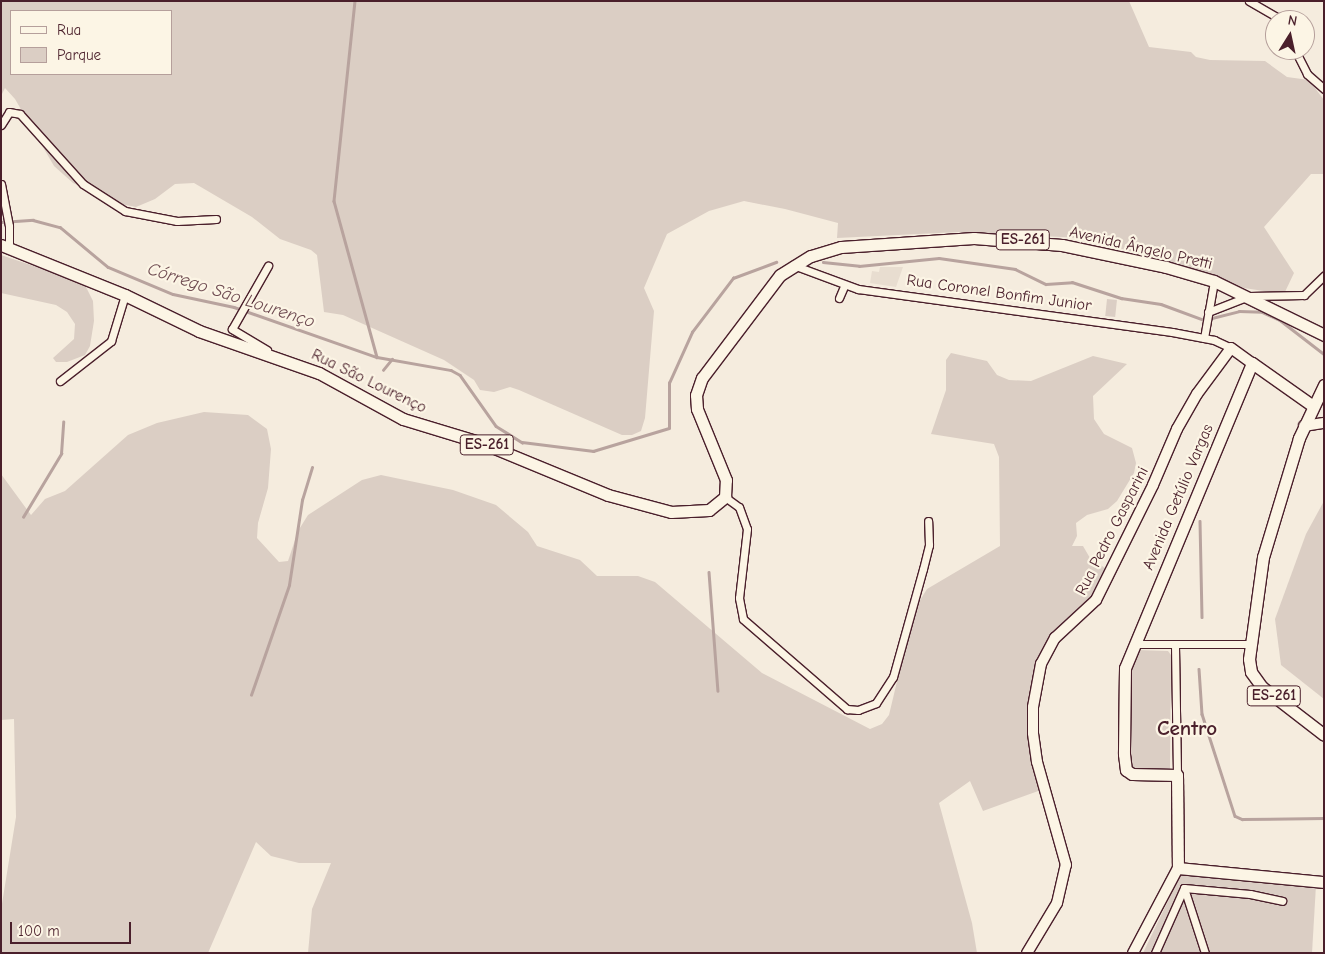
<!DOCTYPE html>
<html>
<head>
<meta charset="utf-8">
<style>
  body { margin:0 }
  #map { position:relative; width:1325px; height:954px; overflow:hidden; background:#f5ecde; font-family:"Comic Neue",sans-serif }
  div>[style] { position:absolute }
  .built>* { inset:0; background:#e8ddd0 }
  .green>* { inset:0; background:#dbcec4; transform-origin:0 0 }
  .stream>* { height:2.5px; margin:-1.25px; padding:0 1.25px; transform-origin:1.25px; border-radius:1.25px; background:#b8a39e }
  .roads { filter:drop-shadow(1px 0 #4a1f2b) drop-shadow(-1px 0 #4a1f2b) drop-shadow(0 1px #4a1f2b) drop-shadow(0 -1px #4a1f2b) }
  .street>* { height:7px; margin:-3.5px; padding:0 3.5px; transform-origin:3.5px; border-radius:3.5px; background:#fcf5e5 }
  .secondary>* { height:10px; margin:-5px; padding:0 5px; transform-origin:5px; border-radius:5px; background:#fcf5e5 }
  .primary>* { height:11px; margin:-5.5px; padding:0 5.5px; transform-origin:5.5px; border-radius:5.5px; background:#fcf5e5 }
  span { translate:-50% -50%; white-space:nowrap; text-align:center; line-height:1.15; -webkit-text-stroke:4.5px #fcf5e5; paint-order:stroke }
  .shield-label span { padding:1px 4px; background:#fcf5e5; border:1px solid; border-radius:4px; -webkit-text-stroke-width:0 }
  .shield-label { font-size:15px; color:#4a1f2b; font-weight:700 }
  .street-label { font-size:16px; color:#4a1f2b }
  .water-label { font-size:18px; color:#704d53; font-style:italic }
  .district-label { font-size:21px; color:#4a1f2b; font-weight:700 }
  .frame { position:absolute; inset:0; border:2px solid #4a1f2b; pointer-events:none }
  .legend { position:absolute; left:10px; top:10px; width:162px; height:65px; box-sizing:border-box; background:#fcf5e5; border:1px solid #b59f9b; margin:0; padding:6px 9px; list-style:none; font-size:15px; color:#4a1f2b }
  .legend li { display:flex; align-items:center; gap:10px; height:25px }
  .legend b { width:25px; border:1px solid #b59f9b }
  .north { position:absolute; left:1265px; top:10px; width:50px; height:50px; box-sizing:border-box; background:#fcf5e5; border:1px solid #b59f9b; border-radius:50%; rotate:10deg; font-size:14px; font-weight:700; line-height:20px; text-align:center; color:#4a1f2b }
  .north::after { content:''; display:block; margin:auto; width:18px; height:22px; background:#4a1f2b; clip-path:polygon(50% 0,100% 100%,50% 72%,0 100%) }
  .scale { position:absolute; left:10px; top:922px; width:121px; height:22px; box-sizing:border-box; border:2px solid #4a1f2b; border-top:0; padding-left:6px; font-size:15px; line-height:18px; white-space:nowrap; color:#4a1f2b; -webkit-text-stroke:4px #fcf5e5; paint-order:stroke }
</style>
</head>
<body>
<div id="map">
  <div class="built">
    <i style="clip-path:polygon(880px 267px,903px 267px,896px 287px,870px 283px,872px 271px,879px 272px)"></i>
  </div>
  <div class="green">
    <i style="clip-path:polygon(evenodd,1px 1px,1129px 1px,1149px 47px,1191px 52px,1196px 57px,1210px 60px,1265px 61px,1287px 77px,1309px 80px,1324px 100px,1324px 174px,1311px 174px,1264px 227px,1294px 273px,1284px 294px,1244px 288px,1179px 264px,1081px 238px,959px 232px,837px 238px,838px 223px,785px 209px,744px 201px,709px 211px,667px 234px,644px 288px,654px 311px,645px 418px,641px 431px,632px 435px,622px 435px,519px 390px,510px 387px,494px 392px,480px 390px,474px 380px,444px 360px,343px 315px,324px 312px,317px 255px,311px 250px,280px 239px,252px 217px,194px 183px,175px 184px,155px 199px,136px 207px,116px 203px,73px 183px,54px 166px,15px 99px,5px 88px,1px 96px,1px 1px,11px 11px,171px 11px,171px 74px,11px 74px,11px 11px)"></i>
    <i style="clip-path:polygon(1px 255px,84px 283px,93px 301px,94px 321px,90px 346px,85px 355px,67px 362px,56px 362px,53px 358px,74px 339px,75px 324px,67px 312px,56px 305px,1px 293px)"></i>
    <i style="left:1107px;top:299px;width:10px;height:17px;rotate:6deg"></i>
    <i style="clip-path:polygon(951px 353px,987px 361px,997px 375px,1009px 380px,1031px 381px,1093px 356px,1127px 364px,1093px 396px,1094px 419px,1104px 434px,1132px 448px,1136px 463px,1134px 473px,1117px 501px,1108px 509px,1087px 515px,1076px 523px,1077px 536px,1072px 546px,1083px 546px,1090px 558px,1108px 570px,1098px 593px,1058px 630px,1041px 653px,1034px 682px,1041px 790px,983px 811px,970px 781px,939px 803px,972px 923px,977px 953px,308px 953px,312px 909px,331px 863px,299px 863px,271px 856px,256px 842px,208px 953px,1px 953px,1px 910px,16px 817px,14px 719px,1px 720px,1px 474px,31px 515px,45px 499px,65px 491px,128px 435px,157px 423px,204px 412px,248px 415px,267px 429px,271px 449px,268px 488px,258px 523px,257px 538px,279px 562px,288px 561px,298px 531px,308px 515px,362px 480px,381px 475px,453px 490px,496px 505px,528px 532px,537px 546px,580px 560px,597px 576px,638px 576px,655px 582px,762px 673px,870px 729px,882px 724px,889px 715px,914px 610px,927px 589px,1000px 546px,999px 457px,994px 444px,931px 434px,946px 390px,946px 360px)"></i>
    <i style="clip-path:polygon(1324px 501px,1324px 699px,1281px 665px,1275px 619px,1306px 534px)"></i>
    <i style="clip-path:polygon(1137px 650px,1168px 651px,1171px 655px,1170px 769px,1135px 770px,1131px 768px,1127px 673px)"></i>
    <i style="clip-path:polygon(1182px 872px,1316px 885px,1312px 953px,1143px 953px)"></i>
  </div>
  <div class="stream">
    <i style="left:355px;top:1px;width:201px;rotate:96deg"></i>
    <i style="left:334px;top:201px;width:162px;rotate:74.6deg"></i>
    <i style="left:1px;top:222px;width:32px;rotate:-4deg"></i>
    <i style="left:33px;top:220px;width:28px;rotate:15deg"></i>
    <i style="left:60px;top:227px;width:62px;rotate:39.8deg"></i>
    <i style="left:108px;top:267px;width:70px;rotate:22.6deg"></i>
    <i style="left:173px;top:294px;width:62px;rotate:12deg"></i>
    <i style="left:234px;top:307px;width:151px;rotate:19.3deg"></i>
    <i style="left:377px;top:357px;width:75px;rotate:10deg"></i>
    <i style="left:451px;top:370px;width:10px;rotate:29deg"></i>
    <i style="left:460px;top:375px;width:62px;rotate:54.8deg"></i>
    <i style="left:496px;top:426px;width:31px;rotate:32deg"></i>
    <i style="left:522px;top:442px;width:72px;rotate:7.2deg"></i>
    <i style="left:593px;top:451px;width:79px;rotate:-16.8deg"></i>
    <i style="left:669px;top:428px;width:45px;rotate:-90deg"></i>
    <i style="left:669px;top:383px;width:56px;rotate:-65.7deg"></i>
    <i style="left:692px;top:332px;width:68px;rotate:-52.8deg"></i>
    <i style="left:733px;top:278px;width:46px;rotate:-20.4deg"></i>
    <i style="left:823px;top:262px;width:36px;rotate:6deg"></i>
    <i style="left:859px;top:266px;width:80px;rotate:-5.7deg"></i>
    <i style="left:939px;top:258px;width:77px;rotate:8.2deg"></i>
    <i style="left:1015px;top:269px;width:34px;rotate:26deg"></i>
    <i style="left:1046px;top:284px;width:26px;rotate:-4deg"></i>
    <i style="left:1072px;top:282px;width:52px;rotate:18.1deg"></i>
    <i style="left:1121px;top:298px;width:40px;rotate:8.5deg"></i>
    <i style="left:1161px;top:304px;width:46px;rotate:20.4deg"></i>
    <i style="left:1204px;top:320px;width:36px;rotate:-14deg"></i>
    <i style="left:1239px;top:311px;width:23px;rotate:2deg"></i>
    <i style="left:1262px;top:312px;width:20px;rotate:24deg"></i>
    <i style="left:1280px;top:320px;width:56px;rotate:37.7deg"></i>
    <i style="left:383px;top:370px;width:14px;rotate:-51deg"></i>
    <i style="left:23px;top:517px;width:74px;rotate:-58.9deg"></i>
    <i style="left:61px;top:454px;width:32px;rotate:-86deg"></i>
    <i style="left:1200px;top:521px;width:96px;rotate:88.8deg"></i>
    <i style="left:709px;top:572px;width:119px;rotate:85.7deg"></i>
    <i style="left:1199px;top:669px;width:45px;rotate:86.2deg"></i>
    <i style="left:1202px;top:714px;width:107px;rotate:72.1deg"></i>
    <i style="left:1235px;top:816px;width:8px;rotate:23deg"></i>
    <i style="left:1242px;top:819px;width:82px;rotate:-0.7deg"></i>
    <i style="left:251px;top:695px;width:116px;rotate:-70.9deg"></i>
    <i style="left:289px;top:585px;width:86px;rotate:-81.3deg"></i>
    <i style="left:302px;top:500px;width:34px;rotate:-73deg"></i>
  </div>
  <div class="roads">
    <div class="street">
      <i style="left:1249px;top:1px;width:38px;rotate:30deg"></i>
      <i style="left:1295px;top:50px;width:27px;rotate:63deg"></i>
      <i style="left:1307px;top:74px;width:23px;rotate:41deg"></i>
      <i style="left:1px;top:125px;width:15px;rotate:-58deg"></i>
      <i style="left:9px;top:112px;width:11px;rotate:10deg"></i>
      <i style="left:20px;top:114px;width:94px;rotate:48deg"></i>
      <i style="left:83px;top:184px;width:50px;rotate:32.7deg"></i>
      <i style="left:125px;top:211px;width:53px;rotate:10.9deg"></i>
      <i style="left:177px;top:221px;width:39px;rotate:-3deg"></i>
      <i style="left:1px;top:184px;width:43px;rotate:79.2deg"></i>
      <i style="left:9px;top:226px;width:22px;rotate:90deg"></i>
      <i style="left:793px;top:265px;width:69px;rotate:20.3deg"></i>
      <i style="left:858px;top:289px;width:317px;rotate:7.8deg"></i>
      <i style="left:1172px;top:332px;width:43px;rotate:10.8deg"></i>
      <i style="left:1214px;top:340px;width:19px;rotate:25deg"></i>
      <i style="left:839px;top:298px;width:13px;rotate:-67deg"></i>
      <i style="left:1208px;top:312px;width:44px;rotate:-21.3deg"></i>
      <i style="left:1249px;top:296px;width:55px;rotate:-1deg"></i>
      <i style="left:1304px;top:295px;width:28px;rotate:-44deg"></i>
      <i style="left:1204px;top:338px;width:58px;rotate:-80deg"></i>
      <i style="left:267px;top:350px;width:41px;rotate:-149deg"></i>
      <i style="left:232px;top:329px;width:73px;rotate:-60.3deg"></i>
      <i style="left:60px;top:381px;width:65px;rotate:-38.1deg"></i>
      <i style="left:111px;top:341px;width:48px;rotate:-73.1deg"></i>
      <i style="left:725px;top:497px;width:17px;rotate:36deg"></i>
      <i style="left:739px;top:507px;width:23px;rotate:70deg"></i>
      <i style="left:747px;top:529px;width:69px;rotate:96.6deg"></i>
      <i style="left:739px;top:598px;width:21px;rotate:79deg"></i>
      <i style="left:743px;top:619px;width:138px;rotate:40.9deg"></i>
      <i style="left:847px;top:709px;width:11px;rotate:5deg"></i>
      <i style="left:858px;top:710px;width:19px;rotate:-21deg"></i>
      <i style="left:876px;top:703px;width:31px;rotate:-57deg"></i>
      <i style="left:893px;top:677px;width:112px;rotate:-74.5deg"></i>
      <i style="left:923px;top:569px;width:25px;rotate:-76deg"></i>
      <i style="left:929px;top:545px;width:24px;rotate:-92deg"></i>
      <i style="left:1134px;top:644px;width:116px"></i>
      <i style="left:1175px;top:646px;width:129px;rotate:89.1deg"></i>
      <i style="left:1184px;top:888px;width:68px;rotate:72.1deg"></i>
      <i style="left:1155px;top:953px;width:71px;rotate:-66deg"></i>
      <i style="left:1184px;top:888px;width:66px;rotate:5.2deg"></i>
      <i style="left:1250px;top:894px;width:33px;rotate:12deg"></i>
    </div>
    <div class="secondary">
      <i style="left:1304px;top:426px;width:20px;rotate:-9deg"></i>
      <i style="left:1027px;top:953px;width:58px;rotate:-59deg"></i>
      <i style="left:1057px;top:903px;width:39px;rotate:-77deg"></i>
      <i style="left:1066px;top:865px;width:107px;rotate:-105.7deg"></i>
      <i style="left:1037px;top:762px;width:29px;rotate:-98deg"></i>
      <i style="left:1033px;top:733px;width:26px;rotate:-90deg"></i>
      <i style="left:1033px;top:707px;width:44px;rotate:-79.5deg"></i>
      <i style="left:1041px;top:664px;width:30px;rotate:-62deg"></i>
      <i style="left:1055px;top:638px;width:56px;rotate:-42.8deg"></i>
      <i style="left:1096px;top:600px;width:128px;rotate:-63.6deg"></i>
      <i style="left:1153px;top:485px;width:61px;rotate:-66.8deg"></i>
      <i style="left:1177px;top:429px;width:40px;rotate:-60.3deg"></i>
      <i style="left:1197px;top:394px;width:57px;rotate:-53.5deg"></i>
      <i style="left:1231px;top:348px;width:26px;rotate:36deg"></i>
      <i style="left:1133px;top:953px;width:96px;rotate:-62.1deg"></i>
    </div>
    <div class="primary">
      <i style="left:1px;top:245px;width:134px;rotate:22deg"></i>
      <i style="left:125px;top:295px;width:82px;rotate:25.9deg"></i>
      <i style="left:199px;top:331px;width:127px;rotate:19.3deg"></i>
      <i style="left:319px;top:373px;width:96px;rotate:28.7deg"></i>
      <i style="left:403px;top:419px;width:83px;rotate:16.9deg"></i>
      <i style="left:482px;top:443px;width:136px;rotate:22.4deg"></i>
      <i style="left:608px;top:495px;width:65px;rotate:15.1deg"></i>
      <i style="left:671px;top:512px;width:38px;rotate:-3deg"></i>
      <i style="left:709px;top:510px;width:21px;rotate:-39deg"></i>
      <i style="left:725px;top:497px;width:17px;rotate:-87deg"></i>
      <i style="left:726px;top:480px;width:77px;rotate:-112.2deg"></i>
      <i style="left:697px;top:409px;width:14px;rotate:-94deg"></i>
      <i style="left:696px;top:395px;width:18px;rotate:-71deg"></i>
      <i style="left:702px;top:378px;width:129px;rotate:-52.9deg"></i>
      <i style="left:780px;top:275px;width:36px;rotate:-32deg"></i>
      <i style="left:811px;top:256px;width:31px;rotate:-17deg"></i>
      <i style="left:841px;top:247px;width:133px;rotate:-3.9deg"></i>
      <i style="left:974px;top:238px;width:88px;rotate:4.5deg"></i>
      <i style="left:1062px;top:245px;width:106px;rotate:11.9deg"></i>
      <i style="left:1166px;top:267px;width:50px;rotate:16.3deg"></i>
      <i style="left:1214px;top:281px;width:123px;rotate:26.1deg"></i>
      <i style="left:1324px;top:385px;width:59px;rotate:115.3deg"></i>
      <i style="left:1299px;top:438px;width:124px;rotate:106.8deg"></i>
      <i style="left:1263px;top:557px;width:103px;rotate:97.8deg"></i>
      <i style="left:1249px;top:659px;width:13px;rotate:81deg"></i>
      <i style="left:1251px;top:672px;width:19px;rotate:54deg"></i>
      <i style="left:1262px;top:687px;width:78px;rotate:37.7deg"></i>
      <i style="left:1313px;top:406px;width:75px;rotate:-144.8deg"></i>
      <i style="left:1252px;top:363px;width:330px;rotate:112.6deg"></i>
      <i style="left:1125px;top:668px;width:86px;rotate:90.7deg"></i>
      <i style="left:1124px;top:754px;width:16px;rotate:83deg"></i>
      <i style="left:1126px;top:770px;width:7px;rotate:34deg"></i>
      <i style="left:1132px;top:774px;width:45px;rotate:1.3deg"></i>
      <i style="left:1177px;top:775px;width:93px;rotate:89.4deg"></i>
      <i style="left:1178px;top:868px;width:147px;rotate:5.5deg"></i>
    </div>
  </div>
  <div class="shield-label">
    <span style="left:1023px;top:240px">ES-261</span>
    <span style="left:487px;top:445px">ES-261</span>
    <span style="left:1274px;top:696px">ES-261</span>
  </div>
  <div class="street-label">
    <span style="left:1141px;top:248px;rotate:13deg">Avenida Ângelo Pretti</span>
    <span style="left:999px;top:293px;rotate:8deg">Rua Coronel Bonfim Junior</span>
    <span style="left:369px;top:381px;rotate:26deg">Rua São Lourenço</span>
    <span style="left:1178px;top:497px;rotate:-67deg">Avenida Getúlio Vargas</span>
    <span style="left:1112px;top:531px;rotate:-63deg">Rua Pedro Gasparini</span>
  </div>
  <div class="water-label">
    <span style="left:231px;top:296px;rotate:18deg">Córrego São Lourenço</span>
  </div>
  <div class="district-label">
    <span style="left:1187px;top:728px">Centro</span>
  </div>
  <div class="frame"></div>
  <ul class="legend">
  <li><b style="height:6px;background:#fcf5e5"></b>Rua</li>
  <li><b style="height:14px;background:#dbcec4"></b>Parque</li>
  </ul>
  <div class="north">N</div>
  <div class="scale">100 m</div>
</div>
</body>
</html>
